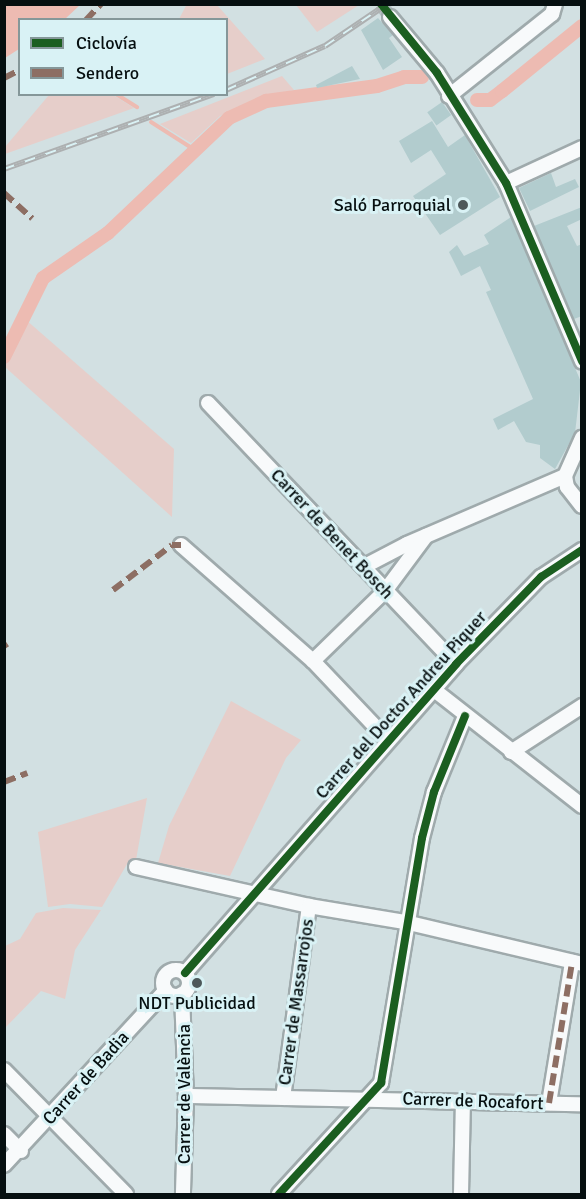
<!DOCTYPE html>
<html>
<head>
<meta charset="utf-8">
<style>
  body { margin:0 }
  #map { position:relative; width:586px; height:1199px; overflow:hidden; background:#d2e0e2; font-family:Signika,sans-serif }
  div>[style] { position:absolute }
  .green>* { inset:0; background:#e6ceca }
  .water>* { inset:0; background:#edbbb2 }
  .stream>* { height:4px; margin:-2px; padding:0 2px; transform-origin:2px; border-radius:2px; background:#edbbb2 }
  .canal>* { height:14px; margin:-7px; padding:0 7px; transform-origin:7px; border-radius:7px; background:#edbbb2 }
  .building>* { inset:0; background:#b2ccce; transform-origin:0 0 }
  .minor-tunnel>* { height:14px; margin-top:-7px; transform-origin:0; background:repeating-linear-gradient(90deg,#b3c1c2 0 14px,transparent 0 21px) }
  .roads { filter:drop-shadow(2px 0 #9faaac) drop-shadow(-2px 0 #9faaac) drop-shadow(0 2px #9faaac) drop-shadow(0 -2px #9faaac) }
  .minor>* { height:14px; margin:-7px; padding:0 7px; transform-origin:7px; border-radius:7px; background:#f8fafb }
  .minor>.ring { margin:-7px; padding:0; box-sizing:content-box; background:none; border:14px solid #f8fafb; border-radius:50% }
  .rail>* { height:6px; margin-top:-3px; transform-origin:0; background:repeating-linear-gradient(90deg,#d9f2f5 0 11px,#adb0b1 0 22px); box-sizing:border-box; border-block:2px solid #adb0b1 }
  .quiet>* { height:6px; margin-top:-3px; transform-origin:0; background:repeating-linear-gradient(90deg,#8d6e63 0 12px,transparent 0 18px) }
  .cycleway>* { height:8px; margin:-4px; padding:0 4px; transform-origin:4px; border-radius:4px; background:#1b5e20 }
  .dots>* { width:16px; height:16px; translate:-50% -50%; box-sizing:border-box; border:3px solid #d9f2f5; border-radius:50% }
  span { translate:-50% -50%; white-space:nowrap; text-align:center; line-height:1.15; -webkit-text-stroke:6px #d9f2f5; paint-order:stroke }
  .poi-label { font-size:18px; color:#060f10 }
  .right { translate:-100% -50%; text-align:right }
  .street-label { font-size:18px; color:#060f10 }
  .frame { position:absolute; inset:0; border:6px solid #060f10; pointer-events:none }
  .legend { position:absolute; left:18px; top:18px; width:210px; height:78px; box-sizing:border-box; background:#d9f2f5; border:2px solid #859799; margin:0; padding:8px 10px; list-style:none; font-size:18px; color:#060f10 }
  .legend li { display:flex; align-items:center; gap:12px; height:30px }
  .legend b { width:30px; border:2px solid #859799 }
</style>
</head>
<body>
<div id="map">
  <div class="green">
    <i style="clip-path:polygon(187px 4px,217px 5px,265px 59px,227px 74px,226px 20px,179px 19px)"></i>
    <i style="clip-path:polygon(296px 5px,359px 5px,317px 32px)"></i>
    <i style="clip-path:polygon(282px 76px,294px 90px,261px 98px,220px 116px,191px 143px,160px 124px)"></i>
    <i style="clip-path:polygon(49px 95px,113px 95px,134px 108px,5px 154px,5px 147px)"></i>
    <i style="clip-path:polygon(25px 319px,174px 449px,172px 517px,5px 367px)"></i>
    <i style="clip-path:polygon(231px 701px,301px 740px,286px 758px,230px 876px,158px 863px,169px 826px)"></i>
    <i style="clip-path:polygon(147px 798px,136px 860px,130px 859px,102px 907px,70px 904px,48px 907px,38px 832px)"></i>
    <i style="clip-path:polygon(63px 908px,101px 910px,75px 950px,65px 999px,41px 991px,5px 1028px,5px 946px,20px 939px,36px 913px)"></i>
  </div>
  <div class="water">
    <i style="clip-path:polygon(8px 4px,80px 4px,80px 5px,65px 19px,20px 20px,19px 49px,5px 58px,5px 7px)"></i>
  </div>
  <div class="stream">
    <i style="left:116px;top:94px;width:25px;rotate:32deg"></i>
    <i style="left:151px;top:122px;width:52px;rotate:32.5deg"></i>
  </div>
  <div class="canal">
    <i style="left:477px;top:100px;width:13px"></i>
    <i style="left:490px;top:100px;width:15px;rotate:-37deg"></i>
    <i style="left:502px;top:91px;width:103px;rotate:-39.1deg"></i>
    <i style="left:4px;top:357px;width:88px;rotate:-63.7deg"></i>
    <i style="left:43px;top:278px;width:79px;rotate:-34.7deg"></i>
    <i style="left:108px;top:233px;width:167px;rotate:-43.5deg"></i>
    <i style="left:229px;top:118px;width:41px;rotate:-24.7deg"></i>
    <i style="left:266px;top:101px;width:112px;rotate:-7.7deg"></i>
    <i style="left:377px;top:86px;width:28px;rotate:-18deg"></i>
    <i style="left:404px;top:77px;width:18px"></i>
  </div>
  <div class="building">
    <i style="clip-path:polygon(378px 18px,393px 35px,389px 38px,402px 57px,383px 70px,361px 30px)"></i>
    <i style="clip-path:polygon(352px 66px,360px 79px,317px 88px,316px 85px)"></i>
    <i style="left:442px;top:102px;width:16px;height:18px;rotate:55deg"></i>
    <i style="clip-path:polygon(432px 121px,448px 147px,465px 135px,500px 197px,440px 235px,413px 196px,446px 174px,431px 150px,411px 163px,399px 141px)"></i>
    <i style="clip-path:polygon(551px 173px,556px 187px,575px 179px,579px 187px,530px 211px,519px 188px)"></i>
    <i style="clip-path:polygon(582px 207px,582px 219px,567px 226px,577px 246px,582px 244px,582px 316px,574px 319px,534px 226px)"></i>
    <i style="clip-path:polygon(511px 217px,581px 382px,575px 433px,555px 469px,540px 458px,540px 445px,526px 442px,514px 421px,498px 430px,493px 419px,533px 399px,486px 292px,491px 290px,480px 266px,461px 276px,449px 252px,457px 245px,464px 256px,489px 244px,484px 235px)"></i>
  </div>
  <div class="minor-tunnel">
    <i style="left:381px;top:4px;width:16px;rotate:55deg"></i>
  </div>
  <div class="roads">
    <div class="minor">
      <i style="left:390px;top:17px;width:73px;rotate:50deg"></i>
      <i style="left:437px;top:73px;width:130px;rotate:57.9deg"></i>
      <i style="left:506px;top:183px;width:194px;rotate:66.9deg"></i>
      <i style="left:449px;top:96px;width:132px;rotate:-38.5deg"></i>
      <i style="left:552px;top:14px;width:10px;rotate:-73deg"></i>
      <i style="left:506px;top:183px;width:84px;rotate:-24.7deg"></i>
      <i style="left:208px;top:403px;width:360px;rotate:46.5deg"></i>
      <i style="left:565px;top:476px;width:11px;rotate:80deg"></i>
      <i style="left:567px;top:487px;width:24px;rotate:52deg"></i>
      <i style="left:181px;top:545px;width:176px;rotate:41.3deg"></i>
      <i style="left:313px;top:661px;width:109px;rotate:46.5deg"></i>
      <i style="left:365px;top:566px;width:47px;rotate:-27.6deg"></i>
      <i style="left:407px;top:544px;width:172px;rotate:-23.3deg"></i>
      <i style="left:565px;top:476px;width:42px;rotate:-65.9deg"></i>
      <i style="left:313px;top:661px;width:100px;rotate:-44.2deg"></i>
      <i style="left:385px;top:591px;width:69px;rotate:-53.3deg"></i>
      <i style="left:433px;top:689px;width:189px;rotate:38.1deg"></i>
      <i style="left:511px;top:752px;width:85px;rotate:-32.9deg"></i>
      <i style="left:136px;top:867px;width:177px;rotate:12.7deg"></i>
      <i style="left:309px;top:906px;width:97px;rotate:9.5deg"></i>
      <i style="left:405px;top:922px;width:182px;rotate:13.3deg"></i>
      <i class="ring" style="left:163px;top:970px;width:12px;height:12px"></i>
      <i style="left:185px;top:973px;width:411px;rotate:-48.7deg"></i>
      <i style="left:456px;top:664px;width:122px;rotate:-45.7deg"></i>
      <i style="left:541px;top:577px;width:49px;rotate:-33.4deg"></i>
      <i style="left:182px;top:994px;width:102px;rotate:87.8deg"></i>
      <i style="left:186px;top:1096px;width:98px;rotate:91.8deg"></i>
      <i style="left:4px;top:1070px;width:174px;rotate:45.5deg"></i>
      <i style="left:186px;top:1096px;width:396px;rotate:1.2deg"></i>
      <i style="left:283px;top:1098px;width:194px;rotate:-82.3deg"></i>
      <i style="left:549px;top:1103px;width:143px;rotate:-80.7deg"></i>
      <i style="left:4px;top:1134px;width:24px;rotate:45deg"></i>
      <i style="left:4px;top:1165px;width:238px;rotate:-47.2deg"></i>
      <i style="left:279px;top:1194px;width:151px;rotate:-47.4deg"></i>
      <i style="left:381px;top:1083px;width:248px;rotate:-80.5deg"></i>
      <i style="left:422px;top:838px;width:48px;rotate:-75.4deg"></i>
      <i style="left:434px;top:792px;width:82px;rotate:-67.8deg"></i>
      <i style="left:461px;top:1194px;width:93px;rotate:-88.8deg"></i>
    </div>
  </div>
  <div class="rail">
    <i style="left:226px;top:90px;width:108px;rotate:-24deg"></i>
    <i style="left:325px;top:46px;width:75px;rotate:-34.1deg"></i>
    <i style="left:4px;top:169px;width:223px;rotate:-19.7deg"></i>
  </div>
  <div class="quiet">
    <i style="left:86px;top:20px;width:22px;rotate:-47deg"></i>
    <i style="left:4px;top:78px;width:18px;rotate:-27deg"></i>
    <i style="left:4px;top:193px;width:38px;rotate:42deg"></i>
    <i style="left:113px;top:590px;width:74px;rotate:-37.3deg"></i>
    <i style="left:172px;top:545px;width:9px"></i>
    <i style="left:4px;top:646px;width:4px;rotate:-34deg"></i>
    <i style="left:4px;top:782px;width:25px;rotate:-21deg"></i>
    <i style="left:549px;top:1103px;width:143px;rotate:-80.7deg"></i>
  </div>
  <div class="cycleway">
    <i style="left:381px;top:4px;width:89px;rotate:50.9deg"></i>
    <i style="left:437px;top:73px;width:130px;rotate:57.9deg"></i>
    <i style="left:506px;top:183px;width:194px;rotate:66.9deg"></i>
    <i style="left:185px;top:973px;width:411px;rotate:-48.7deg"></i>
    <i style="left:456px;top:664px;width:122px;rotate:-45.7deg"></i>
    <i style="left:541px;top:577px;width:49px;rotate:-33.4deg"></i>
    <i style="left:279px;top:1194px;width:151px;rotate:-47.4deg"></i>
    <i style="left:381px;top:1083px;width:248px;rotate:-80.5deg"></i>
    <i style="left:422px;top:838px;width:48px;rotate:-75.4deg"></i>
    <i style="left:434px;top:792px;width:82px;rotate:-67.8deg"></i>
  </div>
  <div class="dots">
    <i style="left:463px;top:205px;background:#4d585a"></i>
    <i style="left:197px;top:983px;background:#4d585a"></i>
  </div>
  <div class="poi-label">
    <span class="right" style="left:451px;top:205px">Saló Parroquial</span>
    <span style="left:197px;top:1003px">NDT Publicidad</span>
  </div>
  <div class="street-label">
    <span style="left:332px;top:534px;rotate:47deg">Carrer de Benet Bosch</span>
    <span style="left:401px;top:705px;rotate:-48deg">Carrer del Doctor Andreu Piquer</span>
    <span style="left:296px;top:1002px;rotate:-82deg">Carrer de Massarrojos</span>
    <span style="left:86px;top:1078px;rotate:-48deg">Carrer de Badia</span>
    <span style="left:184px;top:1094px;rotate:-90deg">Carrer de València</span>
    <span style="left:473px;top:1101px;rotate:2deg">Carrer de Rocafort</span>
  </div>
  <div class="frame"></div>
  <ul class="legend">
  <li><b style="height:8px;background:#1b5e20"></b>Ciclovía</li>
  <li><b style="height:8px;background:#8d6e63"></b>Sendero</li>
  </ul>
</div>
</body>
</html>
